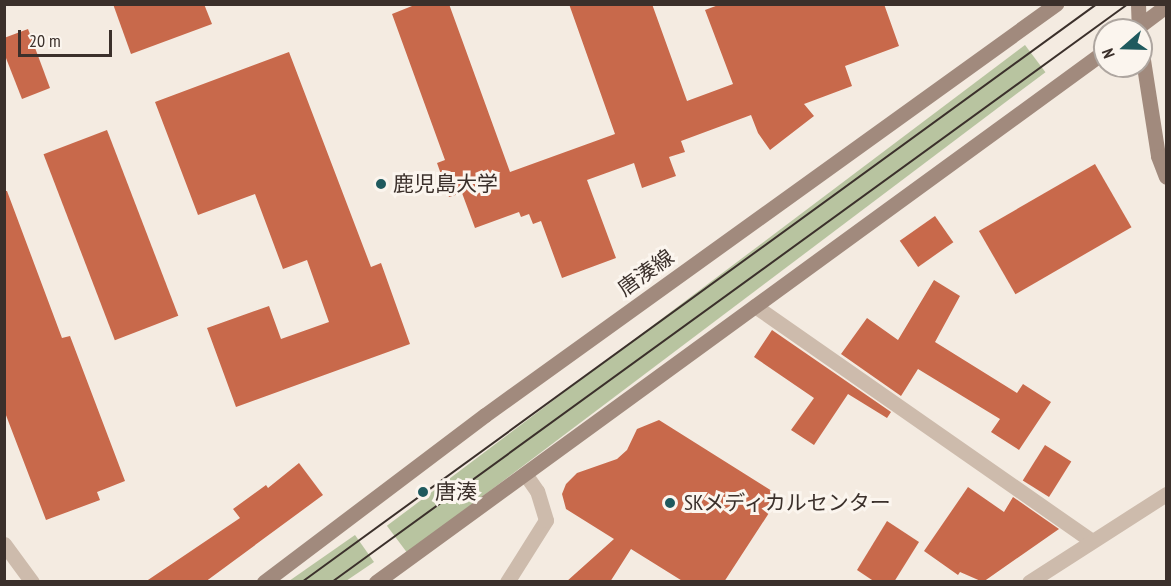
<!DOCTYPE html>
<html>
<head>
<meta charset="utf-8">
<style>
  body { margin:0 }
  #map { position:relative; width:1171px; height:586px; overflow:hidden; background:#f4ebe1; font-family:"PT Sans Narrow","Noto Sans JP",sans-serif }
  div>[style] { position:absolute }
  .green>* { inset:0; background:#b8c4a0; transform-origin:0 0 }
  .building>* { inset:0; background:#c8694b; transform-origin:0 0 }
  .street>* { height:15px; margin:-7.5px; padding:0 7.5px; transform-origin:7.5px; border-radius:7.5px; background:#cdbbac }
  .secondary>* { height:15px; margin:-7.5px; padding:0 7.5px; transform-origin:7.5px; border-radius:7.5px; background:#a18a7d }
  .tram>* { height:1.5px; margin:-0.75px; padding:0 0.75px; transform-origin:0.75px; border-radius:0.75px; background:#3b302b }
  .dots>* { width:16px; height:16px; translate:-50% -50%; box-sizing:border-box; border:3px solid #fbf5ee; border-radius:50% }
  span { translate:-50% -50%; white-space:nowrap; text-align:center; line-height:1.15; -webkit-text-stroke:6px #fbf5ee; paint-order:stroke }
  .poi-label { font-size:21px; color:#3b302b }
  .left { translate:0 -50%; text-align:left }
  .street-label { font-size:21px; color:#3b302b }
  .frame { position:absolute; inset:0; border:6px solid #3b302b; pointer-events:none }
  .north { position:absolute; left:1093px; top:18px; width:60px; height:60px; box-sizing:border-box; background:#fbf5ee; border:2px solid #aea6a0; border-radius:50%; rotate:250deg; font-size:16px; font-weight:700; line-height:24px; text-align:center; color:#3b302b }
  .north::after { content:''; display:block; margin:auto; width:21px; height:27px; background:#1f5a5e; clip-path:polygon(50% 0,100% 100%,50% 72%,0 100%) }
  .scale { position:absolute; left:18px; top:30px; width:94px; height:27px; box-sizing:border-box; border:3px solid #3b302b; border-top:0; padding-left:8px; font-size:18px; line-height:21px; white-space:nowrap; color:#3b302b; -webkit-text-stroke:4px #fbf5ee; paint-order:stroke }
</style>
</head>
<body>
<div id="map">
  <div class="green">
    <i style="left:1025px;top:45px;width:34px;height:799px;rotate:53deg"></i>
    <i style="clip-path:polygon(355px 535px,374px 562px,346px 581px,289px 581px)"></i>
  </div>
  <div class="building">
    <i style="clip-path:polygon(113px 4px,204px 4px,212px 24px,131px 54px)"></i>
    <i style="clip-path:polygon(417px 4px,449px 4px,510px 172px,615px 134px,569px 4px,652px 4px,687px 101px,733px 84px,705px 10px,721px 4px,884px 4px,899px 46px,845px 66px,852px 86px,804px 104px,814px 116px,770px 150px,758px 133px,751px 115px,681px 141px,685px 152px,669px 157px,676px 176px,642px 188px,634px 163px,587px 180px,616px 258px,562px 278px,541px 221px,533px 224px,529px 214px,521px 217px,519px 212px,475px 228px,462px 193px,449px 197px,437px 163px,445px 160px,392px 14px)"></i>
    <i style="clip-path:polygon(28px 29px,50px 88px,22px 99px,4px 53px,4px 38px)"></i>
    <i style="clip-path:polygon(289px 52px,371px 267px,381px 263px,410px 344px,236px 407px,207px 328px,269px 306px,281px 339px,329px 322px,307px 260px,283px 269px,255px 194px,198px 215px,155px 102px)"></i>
    <i style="left:107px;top:130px;width:199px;height:68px;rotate:69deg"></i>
    <i style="left:1095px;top:164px;width:73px;height:134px;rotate:60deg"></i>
    <i style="clip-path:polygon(4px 191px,7px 191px,62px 338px,70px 336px,125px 481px,97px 492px,100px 500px,46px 520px,4px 410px)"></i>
    <i style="left:935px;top:216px;width:32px;height:43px;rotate:55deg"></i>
    <i style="clip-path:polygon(934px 280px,960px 296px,935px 342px,1017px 393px,1023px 384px,1051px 402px,1019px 450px,991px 432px,1000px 419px,918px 369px,901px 396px,841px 354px,867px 318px,898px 340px)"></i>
    <i style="clip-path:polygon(772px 330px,891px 412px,887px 418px,848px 394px,814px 445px,791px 430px,814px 398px,754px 357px)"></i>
    <i style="clip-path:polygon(659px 420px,780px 496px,724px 582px,684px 582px,631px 549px,610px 582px,566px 582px,614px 539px,566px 509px,562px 494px,566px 484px,577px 473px,617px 459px,627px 450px,637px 429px)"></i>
    <i style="left:1045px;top:445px;width:31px;height:42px;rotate:32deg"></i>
    <i style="clip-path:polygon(299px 463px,323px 495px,205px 582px,145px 582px,240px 518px,233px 509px,266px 485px,268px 488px)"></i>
    <i style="clip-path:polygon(968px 487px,1004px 512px,1013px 497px,1059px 529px,983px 582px,960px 572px,958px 575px,924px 551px)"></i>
    <i style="clip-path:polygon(887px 521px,919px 542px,894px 582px,875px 582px,857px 570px)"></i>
  </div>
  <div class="street">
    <i style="left:755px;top:306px;width:409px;rotate:34.9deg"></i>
    <i style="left:4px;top:544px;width:47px;rotate:53.6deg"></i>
    <i style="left:507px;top:582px;width:73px;rotate:-57.8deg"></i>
    <i style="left:546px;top:520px;width:30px;rotate:-107deg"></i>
    <i style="left:537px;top:491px;width:21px;rotate:-125deg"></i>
    <i style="left:1029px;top:582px;width:163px;rotate:-32.7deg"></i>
  </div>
  <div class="secondary">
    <i style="left:1138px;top:4px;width:26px;rotate:88deg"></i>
    <i style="left:1134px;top:30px;width:40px;rotate:-37deg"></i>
    <i style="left:1141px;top:47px;width:110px;rotate:81.1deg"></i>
    <i style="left:1158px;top:156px;width:22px;rotate:69deg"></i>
    <i style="left:264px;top:582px;width:277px;rotate:-37.1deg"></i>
    <i style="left:485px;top:415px;width:704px;rotate:-35.75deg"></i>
    <i style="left:376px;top:582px;width:902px;rotate:-36.07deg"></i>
  </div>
  <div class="tram">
    <i style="left:302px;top:582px;width:983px;rotate:-36.02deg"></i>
    <i style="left:332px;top:582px;width:984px;rotate:-35.98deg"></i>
  </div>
  <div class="dots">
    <i style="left:381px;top:184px;background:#1f5a5e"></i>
    <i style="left:423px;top:492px;background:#1f5a5e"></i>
    <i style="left:670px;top:503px;background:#1f5a5e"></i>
  </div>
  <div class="poi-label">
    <span class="left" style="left:393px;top:184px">鹿児島大学</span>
    <span class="left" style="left:435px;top:492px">唐湊</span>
    <span class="left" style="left:684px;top:503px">SKメディカルセンター</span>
  </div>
  <div class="street-label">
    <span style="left:646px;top:273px;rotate:-36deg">唐湊線</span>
  </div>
  <div class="frame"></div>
  <div class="north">N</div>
  <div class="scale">20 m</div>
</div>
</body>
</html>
